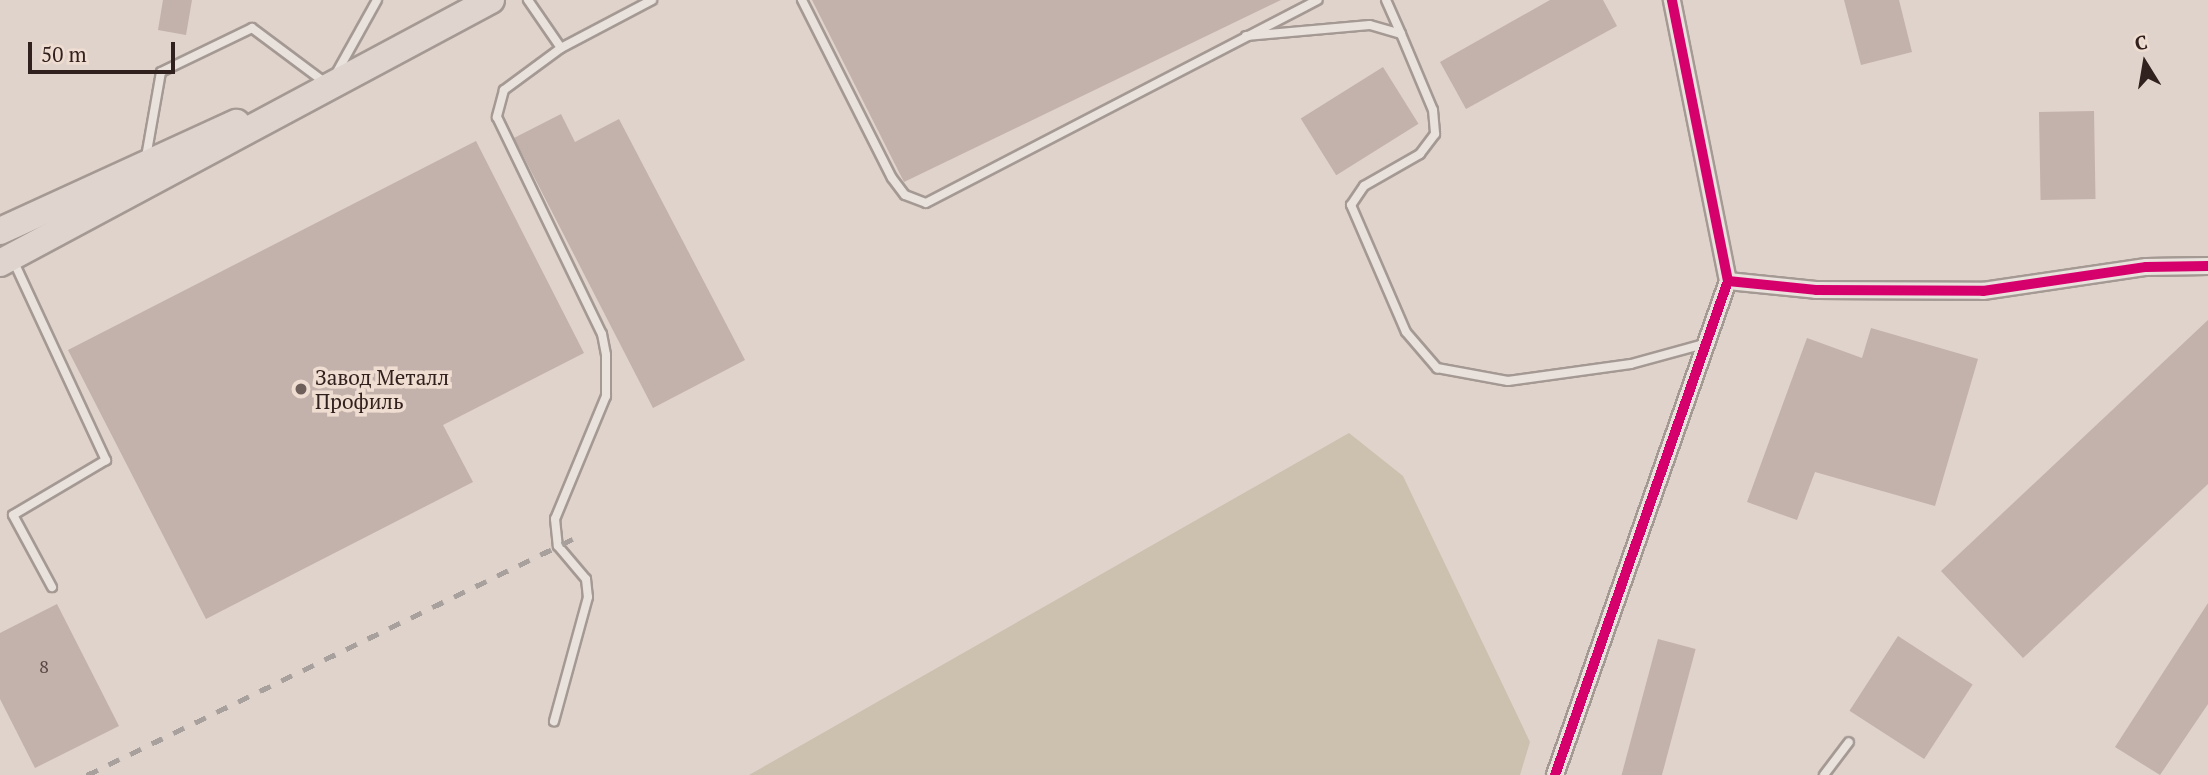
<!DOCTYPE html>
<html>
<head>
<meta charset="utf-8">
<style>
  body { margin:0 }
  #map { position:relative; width:2208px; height:775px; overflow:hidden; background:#e0d3cb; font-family:"PT Serif",serif }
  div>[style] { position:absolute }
  .cemetery>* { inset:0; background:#cbc1ae }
  .building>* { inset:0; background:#c3b1ac; transform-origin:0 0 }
  .roads { filter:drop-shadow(2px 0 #a59994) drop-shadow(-2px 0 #a59994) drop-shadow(0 2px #a59994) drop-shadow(0 -2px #a59994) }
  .service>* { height:8px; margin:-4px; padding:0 4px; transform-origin:4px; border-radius:4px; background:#e8e1dc }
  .minor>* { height:16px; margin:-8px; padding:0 8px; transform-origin:8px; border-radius:8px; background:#e8e1dc }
  .primary>* { height:26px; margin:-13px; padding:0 13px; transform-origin:13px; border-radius:13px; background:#dfd5ce }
  .rail>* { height:5px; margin-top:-2.5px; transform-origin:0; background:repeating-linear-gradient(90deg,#a8a09c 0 12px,transparent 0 24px) }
  .cycleway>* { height:10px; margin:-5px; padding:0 5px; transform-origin:5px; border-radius:5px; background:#d6006c }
  .dots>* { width:19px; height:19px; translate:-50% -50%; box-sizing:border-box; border:4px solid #f0ddd1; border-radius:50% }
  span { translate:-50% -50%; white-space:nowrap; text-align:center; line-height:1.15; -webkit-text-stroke:7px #f0ddd1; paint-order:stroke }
  .number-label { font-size:18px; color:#564542 }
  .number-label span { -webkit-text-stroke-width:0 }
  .poi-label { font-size:21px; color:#31211e }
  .left { translate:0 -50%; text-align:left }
  .north { position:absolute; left:2110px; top:28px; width:70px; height:70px; -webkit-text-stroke:5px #f0ddd1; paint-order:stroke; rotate:349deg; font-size:19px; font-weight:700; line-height:28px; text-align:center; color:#31211e }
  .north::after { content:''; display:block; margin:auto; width:24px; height:32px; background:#31211e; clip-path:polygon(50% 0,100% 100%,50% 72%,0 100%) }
  .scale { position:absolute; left:28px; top:42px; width:147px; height:32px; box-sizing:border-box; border:4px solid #31211e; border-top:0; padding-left:9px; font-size:21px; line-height:24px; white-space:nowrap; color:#31211e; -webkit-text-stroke:5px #f0ddd1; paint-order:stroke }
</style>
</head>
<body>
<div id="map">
  <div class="cemetery">
    <i style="clip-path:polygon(1349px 433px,1403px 476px,1530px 742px,1520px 775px,749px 775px)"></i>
  </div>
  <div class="building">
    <i style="clip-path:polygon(163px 0,192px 0,186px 35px,158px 30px)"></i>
    <i style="clip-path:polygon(812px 0,1281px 0,904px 182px)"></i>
    <i style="clip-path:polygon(1550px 0,1603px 0,1617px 26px,1466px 109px,1440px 62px)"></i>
    <i style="clip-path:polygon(1844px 0,1899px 0,1912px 52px,1861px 65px)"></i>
    <i style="left:1383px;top:67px;width:67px;height:97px;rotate:58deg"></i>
    <i style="left:2094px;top:111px;width:88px;height:55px;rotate:89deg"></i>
    <i style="clip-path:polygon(561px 114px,575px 142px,619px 119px,745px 360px,653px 408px,514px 138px)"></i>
    <i style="clip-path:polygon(476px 141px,584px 353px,443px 425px,473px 482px,206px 619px,68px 350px)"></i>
    <i style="clip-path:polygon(2208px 320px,2208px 484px,2023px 658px,1941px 571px)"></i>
    <i style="clip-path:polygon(1871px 328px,1978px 359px,1935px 506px,1815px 472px,1797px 520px,1747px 502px,1807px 338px,1862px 358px)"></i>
    <i style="clip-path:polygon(2208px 603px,2208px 704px,2160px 775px,2115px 747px)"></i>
    <i style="clip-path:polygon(57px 604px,119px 726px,35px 768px,0 699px,0 633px)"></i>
    <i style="left:1898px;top:636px;width:89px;height:89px;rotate:33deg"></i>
    <i style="left:1658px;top:639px;width:39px;height:141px;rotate:15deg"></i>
  </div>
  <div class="roads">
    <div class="service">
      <i style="left:528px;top:0;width:58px;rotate:55.5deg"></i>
      <i style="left:561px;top:48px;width:71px;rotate:143.6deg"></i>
      <i style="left:504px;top:90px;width:28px;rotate:105deg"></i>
      <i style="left:497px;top:117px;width:241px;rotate:64.2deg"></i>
      <i style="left:602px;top:334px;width:21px;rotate:79deg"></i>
      <i style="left:606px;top:355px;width:41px;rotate:90deg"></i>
      <i style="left:606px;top:396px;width:133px;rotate:112.5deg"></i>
      <i style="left:555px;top:519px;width:27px;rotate:84deg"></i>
      <i style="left:558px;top:546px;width:43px;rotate:49.7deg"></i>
      <i style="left:586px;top:579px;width:18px;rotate:84deg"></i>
      <i style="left:588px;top:597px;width:129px;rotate:105.3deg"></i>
      <i style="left:802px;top:0;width:199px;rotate:63.2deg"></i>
      <i style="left:892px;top:178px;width:21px;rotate:53deg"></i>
      <i style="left:905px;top:195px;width:22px;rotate:21deg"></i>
      <i style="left:926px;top:203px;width:441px;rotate:-27.4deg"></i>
      <i style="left:1386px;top:0;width:37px;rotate:66deg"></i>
      <i style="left:1246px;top:36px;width:124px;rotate:-5.1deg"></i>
      <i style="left:1370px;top:25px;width:32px;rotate:16deg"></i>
      <i style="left:1401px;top:34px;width:82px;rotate:67.2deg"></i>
      <i style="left:1433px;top:110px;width:24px;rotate:85deg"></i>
      <i style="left:1435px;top:134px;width:25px;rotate:127deg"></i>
      <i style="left:1420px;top:154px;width:64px;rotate:150.3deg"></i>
      <i style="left:1364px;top:186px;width:23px;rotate:124deg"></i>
      <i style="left:1351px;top:205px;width:138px;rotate:66.6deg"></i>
      <i style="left:1406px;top:332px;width:48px;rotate:49.3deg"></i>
      <i style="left:1437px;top:368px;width:72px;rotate:10.4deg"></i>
      <i style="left:1508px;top:381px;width:124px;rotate:-7.9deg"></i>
      <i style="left:1631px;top:364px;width:79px;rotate:-15.4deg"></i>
      <i style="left:561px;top:48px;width:103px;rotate:-27.8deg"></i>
      <i style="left:337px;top:72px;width:82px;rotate:-60.9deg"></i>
      <i style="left:146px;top:157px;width:86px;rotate:-80deg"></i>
      <i style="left:161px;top:72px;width:101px;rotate:-25.8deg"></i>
      <i style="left:252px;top:28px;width:94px;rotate:36.7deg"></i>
      <i style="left:13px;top:260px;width:221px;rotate:65.1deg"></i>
      <i style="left:106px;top:460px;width:108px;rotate:149.4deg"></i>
      <i style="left:13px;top:515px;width:82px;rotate:61.6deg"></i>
      <i style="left:1824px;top:775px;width:41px;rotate:-52.9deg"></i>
    </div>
    <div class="minor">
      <i style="left:1728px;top:281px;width:88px;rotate:5.8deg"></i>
      <i style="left:1816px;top:290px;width:167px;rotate:0.3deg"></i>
      <i style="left:1983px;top:291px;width:165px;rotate:-8.4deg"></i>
      <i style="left:2146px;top:267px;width:62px;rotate:-0.9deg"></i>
      <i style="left:1555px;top:775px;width:523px;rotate:-70.7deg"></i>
      <i style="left:1728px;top:281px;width:287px;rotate:-101.3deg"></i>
    </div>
    <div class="primary">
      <i style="left:0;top:231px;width:260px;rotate:-24.6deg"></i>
      <i style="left:0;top:263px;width:557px;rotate:-28.18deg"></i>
    </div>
  </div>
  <div class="rail">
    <i style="left:87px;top:775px;width:549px;rotate:-25.91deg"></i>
  </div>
  <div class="cycleway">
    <i style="left:1728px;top:281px;width:88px;rotate:5.8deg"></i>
    <i style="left:1816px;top:290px;width:167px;rotate:0.3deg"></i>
    <i style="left:1983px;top:291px;width:165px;rotate:-8.4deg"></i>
    <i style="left:2146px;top:267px;width:62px;rotate:-0.9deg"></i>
    <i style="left:1555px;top:775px;width:523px;rotate:-70.7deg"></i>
    <i style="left:1728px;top:281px;width:287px;rotate:-101.3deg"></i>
  </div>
  <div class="dots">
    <i style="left:301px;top:389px;background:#6e5f5b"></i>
  </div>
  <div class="number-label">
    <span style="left:44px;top:666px">8</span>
  </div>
  <div class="poi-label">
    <span class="left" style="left:315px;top:389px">Завод Металл<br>Профиль</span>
  </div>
  <div class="north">С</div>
  <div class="scale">50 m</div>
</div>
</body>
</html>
